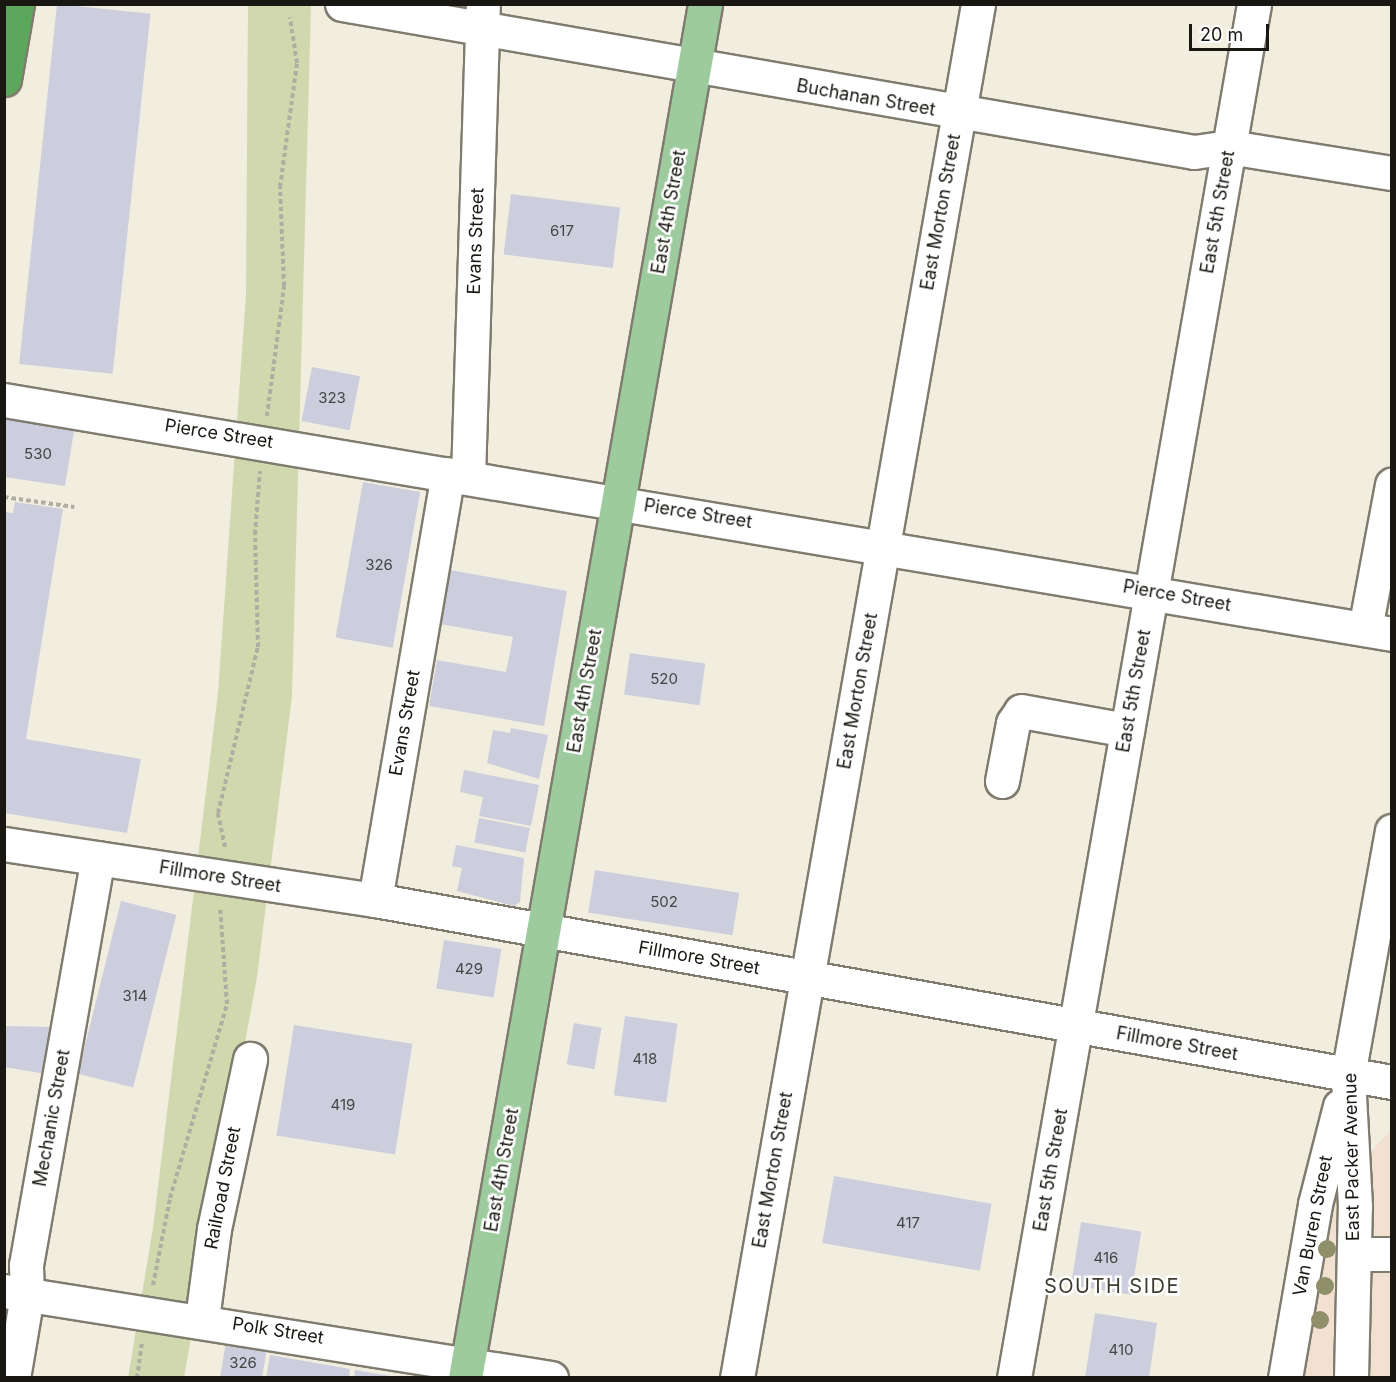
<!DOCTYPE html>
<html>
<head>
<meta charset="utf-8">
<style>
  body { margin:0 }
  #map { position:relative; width:1396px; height:1382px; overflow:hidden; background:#f1eedf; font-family:Inter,sans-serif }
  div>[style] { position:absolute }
  .education>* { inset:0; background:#f2e1d0 }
  .green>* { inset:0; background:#d1d8ad }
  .building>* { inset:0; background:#cdcedd; transform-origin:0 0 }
  .path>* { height:4px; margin-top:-2px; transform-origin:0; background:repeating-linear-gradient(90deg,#b0ada1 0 4.5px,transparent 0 7.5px) }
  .roads { filter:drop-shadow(2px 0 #7f7c6f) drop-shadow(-2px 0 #7f7c6f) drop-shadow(0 2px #7f7c6f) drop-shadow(0 -2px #7f7c6f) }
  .minor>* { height:33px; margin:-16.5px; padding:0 16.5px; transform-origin:16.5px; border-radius:16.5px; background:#fff }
  .major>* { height:33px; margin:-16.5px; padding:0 16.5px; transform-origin:16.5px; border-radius:16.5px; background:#9dcb9d }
  .highway>* { height:33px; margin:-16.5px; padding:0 16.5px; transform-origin:16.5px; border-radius:16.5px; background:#5ba85c }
  .trees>* { width:18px; height:18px; margin:-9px; border-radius:50%; background:#8f9069 }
  span { translate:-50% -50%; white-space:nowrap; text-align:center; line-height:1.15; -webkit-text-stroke:5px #fff; paint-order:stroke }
  .number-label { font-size:15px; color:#454545 }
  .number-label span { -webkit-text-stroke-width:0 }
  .street-label { font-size:18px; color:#181712 }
  .neighbourhood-label { font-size:20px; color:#3d3b2f; letter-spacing:1.5px }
  .frame { position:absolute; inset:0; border:6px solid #181712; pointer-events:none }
  .scale { position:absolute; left:1189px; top:24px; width:80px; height:27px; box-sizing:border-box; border:3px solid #181712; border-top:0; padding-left:8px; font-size:18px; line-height:21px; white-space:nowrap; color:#181712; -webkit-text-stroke:4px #fff; paint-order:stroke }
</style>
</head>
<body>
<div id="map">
  <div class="education">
    <i style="clip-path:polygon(1391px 1129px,1391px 1377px,1291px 1378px,1324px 1206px)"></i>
  </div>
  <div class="green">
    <i style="clip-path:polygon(248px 5px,311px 5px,292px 696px,257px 977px,184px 1377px,128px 1378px,153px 1228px,218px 693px,246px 294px)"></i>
  </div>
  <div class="building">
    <i style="left:57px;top:4px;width:94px;height:362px;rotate:6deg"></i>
    <i style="left:511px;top:194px;width:110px;height:61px;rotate:7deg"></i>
    <i style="left:312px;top:367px;width:49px;height:55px;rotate:11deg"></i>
    <i style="clip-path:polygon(4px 418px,74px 431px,65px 486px,4px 477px)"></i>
    <i style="left:363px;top:482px;width:58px;height:158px;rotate:10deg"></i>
    <i style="clip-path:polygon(15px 502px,63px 509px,26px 739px,141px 759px,127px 833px,4px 813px,4px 512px,13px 513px)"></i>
    <i style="clip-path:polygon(450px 570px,567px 591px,544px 726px,429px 706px,437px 660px,506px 672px,513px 637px,440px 624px)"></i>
    <i style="left:630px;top:653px;width:76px;height:42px;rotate:8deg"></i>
    <i style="clip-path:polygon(511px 728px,548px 735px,539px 779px,487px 763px,493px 730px,510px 733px)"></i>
    <i style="clip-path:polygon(464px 770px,539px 785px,531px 826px,479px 816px,483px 797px,460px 792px)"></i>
    <i style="left:479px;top:818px;width:52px;height:25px;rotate:11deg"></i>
    <i style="clip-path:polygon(456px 845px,524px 858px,520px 902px,514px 906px,457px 891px,462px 868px,452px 866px)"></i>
    <i style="left:595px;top:870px;width:146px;height:43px;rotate:9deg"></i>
    <i style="left:121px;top:901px;width:57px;height:178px;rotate:14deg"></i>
    <i style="left:444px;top:940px;width:58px;height:49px;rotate:9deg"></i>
    <i style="left:625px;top:1016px;width:53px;height:80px;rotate:8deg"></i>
    <i style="left:574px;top:1023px;width:28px;height:42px;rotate:10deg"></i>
    <i style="left:294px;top:1025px;width:120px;height:112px;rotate:9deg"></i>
    <i style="clip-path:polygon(4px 1026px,53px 1027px,46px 1074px,4px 1067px)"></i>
    <i style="left:834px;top:1176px;width:160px;height:68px;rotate:10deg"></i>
    <i style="left:1081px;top:1222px;width:61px;height:64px;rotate:9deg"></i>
    <i style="clip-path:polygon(1095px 1313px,1157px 1323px,1149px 1378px,1085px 1378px)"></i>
    <i style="clip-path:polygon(226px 1342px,267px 1348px,262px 1378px,220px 1378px)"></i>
    <i style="clip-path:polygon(270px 1355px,350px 1369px,349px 1378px,266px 1378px)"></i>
    <i style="clip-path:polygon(355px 1370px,391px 1376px,391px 1378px,354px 1378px)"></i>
  </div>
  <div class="path">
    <i style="left:267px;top:416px;width:131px;rotate:-82.5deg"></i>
    <i style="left:284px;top:286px;width:99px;rotate:-92.3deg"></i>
    <i style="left:280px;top:187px;width:125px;rotate:-82.2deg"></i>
    <i style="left:297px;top:63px;width:46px;rotate:-98.8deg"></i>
    <i style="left:4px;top:497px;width:71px;rotate:8.1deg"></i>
    <i style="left:225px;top:847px;width:35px;rotate:-102deg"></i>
    <i style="left:218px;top:813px;width:171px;rotate:-76.5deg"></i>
    <i style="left:258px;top:647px;width:113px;rotate:-91.5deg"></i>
    <i style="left:255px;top:534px;width:63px;rotate:-85.5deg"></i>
    <i style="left:153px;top:1285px;width:89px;rotate:-78.9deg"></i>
    <i style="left:170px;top:1198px;width:202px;rotate:-73.6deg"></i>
    <i style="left:227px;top:1004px;width:97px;rotate:-94.1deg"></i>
    <i style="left:137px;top:1378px;width:35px;rotate:-82deg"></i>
  </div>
  <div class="roads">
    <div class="minor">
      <i style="left:342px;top:4px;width:865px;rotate:9.85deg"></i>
      <i style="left:1194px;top:152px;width:35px;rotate:-8deg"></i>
      <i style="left:1229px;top:147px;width:165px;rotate:9.1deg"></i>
      <i style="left:4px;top:400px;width:1408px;rotate:9.57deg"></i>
      <i style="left:468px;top:477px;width:473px;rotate:-88.2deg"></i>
      <i style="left:1365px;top:629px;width:147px;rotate:-79.4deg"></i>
      <i style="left:1002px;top:781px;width:59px;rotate:-79.3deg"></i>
      <i style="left:1013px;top:723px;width:14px;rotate:-56deg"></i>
      <i style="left:1021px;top:711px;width:108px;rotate:10.2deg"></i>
      <i style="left:4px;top:844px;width:375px;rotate:8.6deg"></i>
      <i style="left:375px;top:900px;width:1033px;rotate:10.15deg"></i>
      <i style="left:375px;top:900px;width:432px;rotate:-80.3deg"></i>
      <i style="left:1354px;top:1254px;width:38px"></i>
      <i style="left:4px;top:1291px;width:554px;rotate:9.04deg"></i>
      <i style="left:202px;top:1319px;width:91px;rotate:-82.4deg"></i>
      <i style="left:214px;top:1229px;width:174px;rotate:-78deg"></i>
      <i style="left:13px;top:1378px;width:84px;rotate:-80.4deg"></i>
      <i style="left:27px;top:1295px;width:30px;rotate:-92deg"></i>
      <i style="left:26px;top:1265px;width:413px;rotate:-80deg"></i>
      <i style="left:737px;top:1378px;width:1395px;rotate:-80.05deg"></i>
      <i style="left:1014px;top:1378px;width:1395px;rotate:-80.09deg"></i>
      <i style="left:1285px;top:1378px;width:177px;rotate:-80.2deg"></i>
      <i style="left:1315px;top:1204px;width:101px;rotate:-75.7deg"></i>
      <i style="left:1351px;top:1378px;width:172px;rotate:-88.7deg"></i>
      <i style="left:1355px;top:1206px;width:131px;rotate:-93.1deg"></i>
      <i style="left:1348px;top:1075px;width:248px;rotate:-79.8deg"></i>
    </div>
    <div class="major">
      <i style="left:465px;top:1378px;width:1395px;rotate:-80.09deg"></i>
    </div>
    <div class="highway">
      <i style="left:4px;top:79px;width:76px;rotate:-80.2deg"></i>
    </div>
  </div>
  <div class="trees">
    <i style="left:1327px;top:1249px"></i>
    <i style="left:1325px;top:1286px"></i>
    <i style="left:1320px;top:1320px"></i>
  </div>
  <div class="number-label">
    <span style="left:562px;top:231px">617</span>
    <span style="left:332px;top:398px">323</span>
    <span style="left:38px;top:454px">530</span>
    <span style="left:379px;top:565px">326</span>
    <span style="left:664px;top:679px">520</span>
    <span style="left:664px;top:902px">502</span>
    <span style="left:469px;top:969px">429</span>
    <span style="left:135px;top:996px">314</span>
    <span style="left:645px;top:1059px">418</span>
    <span style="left:343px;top:1105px">419</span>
    <span style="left:908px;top:1223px">417</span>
    <span style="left:1106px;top:1258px">416</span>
    <span style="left:1121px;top:1350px">410</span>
    <span style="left:243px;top:1363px">326</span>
  </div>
  <div class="street-label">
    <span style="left:866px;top:98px;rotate:10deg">Buchanan Street</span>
    <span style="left:669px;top:212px;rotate:-80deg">East 4th Street</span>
    <span style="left:941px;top:212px;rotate:-80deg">East Morton Street</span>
    <span style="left:1218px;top:212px;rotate:-80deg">East 5th Street</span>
    <span style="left:476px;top:241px;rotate:-88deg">Evans Street</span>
    <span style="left:219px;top:434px;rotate:9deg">Pierce Street</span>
    <span style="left:698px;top:514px;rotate:9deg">Pierce Street</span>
    <span style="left:1177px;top:596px;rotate:10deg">Pierce Street</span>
    <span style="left:585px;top:691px;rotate:-80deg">East 4th Street</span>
    <span style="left:858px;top:691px;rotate:-80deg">East Morton Street</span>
    <span style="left:1134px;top:691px;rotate:-80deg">East 5th Street</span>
    <span style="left:405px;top:723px;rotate:-80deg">Evans Street</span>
    <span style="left:220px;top:877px;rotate:9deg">Fillmore Street</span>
    <span style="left:699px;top:958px;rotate:10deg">Fillmore Street</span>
    <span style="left:1177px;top:1044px;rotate:10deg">Fillmore Street</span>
    <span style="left:52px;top:1118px;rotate:-80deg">Mechanic Street</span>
    <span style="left:1352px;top:1157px;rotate:-91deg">East Packer Avenue</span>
    <span style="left:502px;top:1170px;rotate:-80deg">East 4th Street</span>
    <span style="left:773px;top:1170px;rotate:-80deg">East Morton Street</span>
    <span style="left:1051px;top:1170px;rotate:-80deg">East 5th Street</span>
    <span style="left:223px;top:1188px;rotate:-79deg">Railroad Street</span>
    <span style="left:1313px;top:1226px;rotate:-79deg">Van Buren Street</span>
    <span style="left:278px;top:1331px;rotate:9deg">Polk Street</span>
  </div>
  <div class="neighbourhood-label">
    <span style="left:1112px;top:1286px">SOUTH SIDE</span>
  </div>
  <div class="frame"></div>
  <div class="scale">20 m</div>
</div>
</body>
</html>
